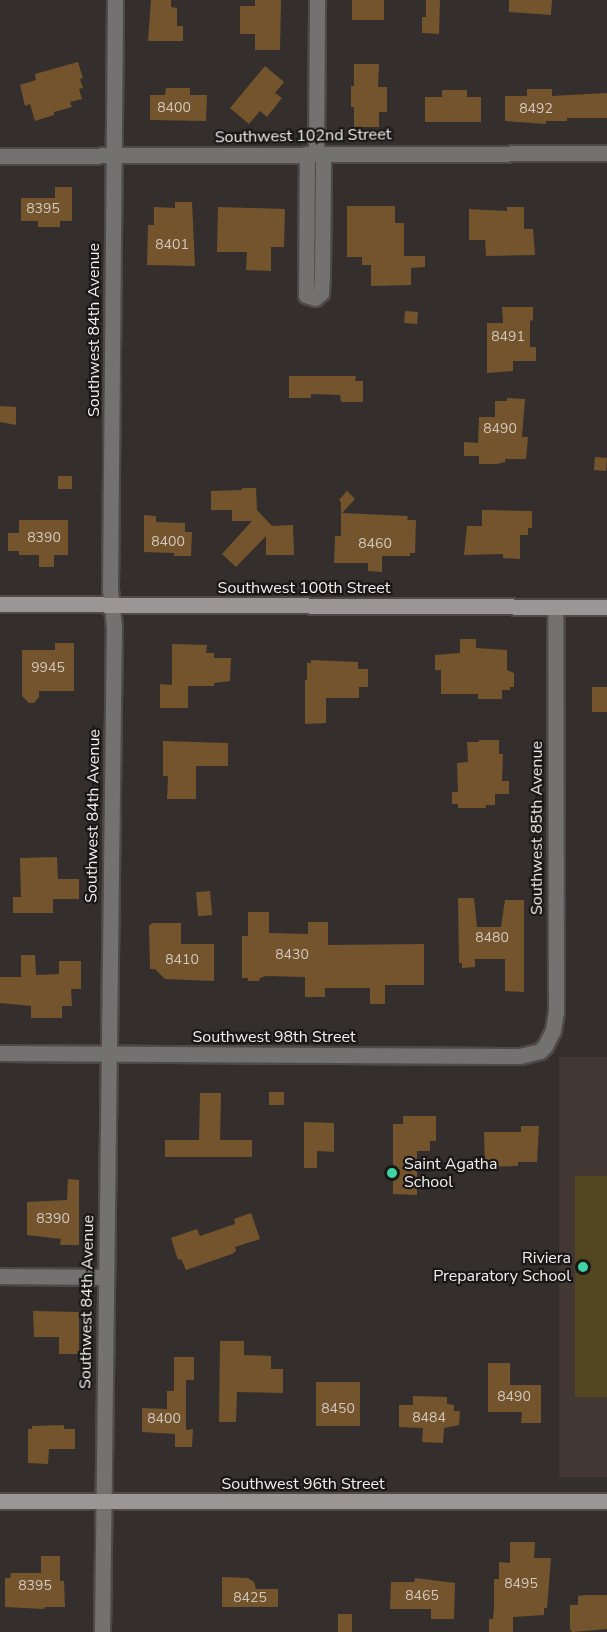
<!DOCTYPE html>
<html>
<head>
<meta charset="utf-8">
<style>
  body { margin:0 }
  #map { position:relative; width:607px; height:1632px; overflow:hidden; background:#342f2d; font-family:"Nunito Sans",sans-serif }
  div>[style] { position:absolute }
  .built>* { inset:0; background:#423733; transform-origin:0 0 }
  .green>* { inset:0; background:#524720; transform-origin:0 0 }
  .building>* { inset:0; background:#74542d; transform-origin:0 0 }
  .roads { filter:drop-shadow(2px 0 #4f4a48) drop-shadow(-2px 0 #4f4a48) drop-shadow(0 2px #4f4a48) drop-shadow(0 -2px #4f4a48) }
  .street>* { height:15px; margin:-7.5px; padding:0 7.5px; transform-origin:7.5px; border-radius:7.5px; background:#747171 }
  .secondary>* { height:15px; margin:-7.5px; padding:0 7.5px; transform-origin:7.5px; border-radius:7.5px; background:#9a9695 }
  .dots>* { width:16px; height:16px; translate:-50% -50%; box-sizing:border-box; border:3px solid #1a1817; border-radius:50% }
  span { translate:-50% -50%; white-space:nowrap; text-align:center; line-height:1.15; -webkit-text-stroke:4.5px #1a1817; paint-order:stroke }
  .number-label { font-size:14px; color:#d2c8be }
  .number-label span { -webkit-text-stroke-width:0 }
  .street-label { font-size:16px; color:#f2efee }
  .poi-label { font-size:16px; color:#f2efee }
  .left { translate:0 -50%; text-align:left }
  .right { translate:-100% -50%; text-align:right }
</style>
</head>
<body>
<div id="map">
  <div class="built">
    <i style="left:559px;top:1057px;width:48px;height:420px"></i>
  </div>
  <div class="green">
    <i style="left:575px;top:1176px;width:32px;height:221px"></i>
  </div>
  <div class="building">
    <i style="clip-path:polygon(151px 0,171px 0,171px 7px,177px 8px,177px 26px,183px 26px,183px 41px,148px 41px)"></i>
    <i style="clip-path:polygon(255px 0,281px 0,280px 50px,255px 50px,255px 34px,240px 34px,240px 6px,255px 6px)"></i>
    <i style="left:352px;top:0;width:32px;height:20px"></i>
    <i style="clip-path:polygon(426px 0,440px 0,439px 34px,422px 33px,422px 17px,426px 17px)"></i>
    <i style="clip-path:polygon(509px 0,552px 0,551px 15px,509px 12px)"></i>
    <i style="clip-path:polygon(78px 62px,83px 78px,80px 79px,83px 88px,79px 89px,82px 99px,70px 102px,72px 107px,54px 112px,54px 115px,35px 121px,30px 104px,25px 106px,20px 85px,36px 80px,35px 74px)"></i>
    <i style="clip-path:polygon(354px 64px,379px 64px,378px 87px,387px 87px,387px 112px,379px 112px,379px 127px,354px 127px,354px 107px,351px 107px,351px 86px,354px 86px)"></i>
    <i style="clip-path:polygon(265px 66px,284px 82px,275px 93px,282px 98px,267px 117px,260px 111px,249px 124px,230px 108px)"></i>
    <i style="clip-path:polygon(166px 88px,190px 88px,190px 95px,207px 95px,206px 121px,150px 120px,150px 95px,165px 95px)"></i>
    <i style="clip-path:polygon(527px 89px,552px 89px,552px 96px,607px 93px,607px 118px,567px 118px,567px 121px,546px 121px,546px 124px,505px 121px,505px 96px,527px 96px)"></i>
    <i style="clip-path:polygon(442px 90px,467px 90px,467px 97px,481px 97px,481px 122px,425px 122px,425px 97px,442px 97px)"></i>
    <i style="clip-path:polygon(55px 187px,72px 187px,72px 221px,60px 221px,60px 227px,38px 227px,38px 221px,21px 221px,21px 198px,55px 198px)"></i>
    <i style="clip-path:polygon(175px 202px,192px 202px,195px 266px,147px 265px,148px 225px,154px 225px,154px 207px,175px 208px)"></i>
    <i style="clip-path:polygon(347px 206px,395px 206px,395px 223px,404px 223px,404px 256px,425px 256px,425px 267px,411px 268px,411px 285px,371px 286px,371px 265px,362px 265px,362px 257px,347px 257px)"></i>
    <i style="clip-path:polygon(218px 207px,285px 209px,284px 247px,271px 247px,271px 271px,246px 270px,247px 252px,217px 252px)"></i>
    <i style="clip-path:polygon(507px 207px,524px 207px,524px 229px,533px 229px,535px 255px,486px 256px,485px 240px,469px 240px,469px 209px,507px 211px)"></i>
    <i style="clip-path:polygon(502px 307px,533px 307px,533px 320px,530px 321px,530px 347px,536px 347px,536px 361px,513px 361px,513px 371px,487px 373px,487px 323px,503px 323px)"></i>
    <i style="left:405px;top:311px;width:13px;height:12px;rotate:4deg"></i>
    <i style="clip-path:polygon(289px 376px,356px 376px,355px 381px,363px 381px,363px 402px,341px 402px,340px 395px,311px 394px,311px 398px,289px 398px)"></i>
    <i style="clip-path:polygon(507px 398px,525px 399px,522px 437px,528px 437px,526px 459px,505px 459px,505px 462px,497px 464px,479px 464px,479px 456px,464px 456px,464px 442px,478px 443px,479px 417px,495px 417px,495px 401px,507px 401px)"></i>
    <i style="clip-path:polygon(0 406px,16px 407px,16px 425px,0 422px)"></i>
    <i style="left:595px;top:457px;width:12px;height:13px;rotate:5deg"></i>
    <i style="left:58px;top:476px;width:14px;height:13px"></i>
    <i style="clip-path:polygon(242px 488px,256px 488px,257px 510px,272px 526px,293px 525px,294px 555px,266px 555px,266px 536px,236px 567px,222px 554px,252px 521px,232px 521px,232px 510px,211px 510px,211px 491px,242px 490px)"></i>
    <i style="clip-path:polygon(347px 491px,355px 499px,342px 513px,408px 516px,407px 520px,416px 520px,415px 553px,410px 553px,410px 556px,382px 556px,382px 572px,368px 571px,368px 563px,334px 563px,335px 536px,341px 536px,341px 502px,339px 500px)"></i>
    <i style="clip-path:polygon(482px 510px,532px 511px,532px 528px,528px 528px,528px 535px,520px 535px,520px 559px,503px 558px,503px 554px,464px 555px,467px 526px,482px 526px)"></i>
    <i style="clip-path:polygon(144px 515px,156px 516px,156px 522px,185px 523px,185px 532px,192px 532px,191px 556px,174px 556px,174px 553px,144px 552px)"></i>
    <i style="clip-path:polygon(19px 520px,68px 520px,68px 555px,54px 555px,54px 567px,39px 567px,39px 555px,19px 555px,19px 551px,8px 551px,8px 533px,19px 533px)"></i>
    <i style="clip-path:polygon(460px 639px,476px 639px,476px 648px,507px 650px,507px 670px,514px 673px,514px 687px,510px 687px,510px 690px,502px 690px,502px 699px,478px 699px,478px 694px,441px 694px,441px 670px,435px 670px,435px 655px,460px 653px)"></i>
    <i style="clip-path:polygon(55px 643px,74px 643px,74px 691px,39px 691px,39px 697px,34px 703px,29px 703px,22px 696px,22px 650px,55px 650px)"></i>
    <i style="clip-path:polygon(172px 644px,207px 645px,206px 653px,214px 653px,214px 658px,231px 658px,230px 681px,214px 683px,214px 686px,188px 686px,188px 708px,160px 708px,160px 684px,172px 685px)"></i>
    <i style="clip-path:polygon(311px 660px,358px 662px,358px 669px,368px 669px,368px 687px,359px 687px,359px 698px,326px 698px,326px 723px,305px 724px,305px 680px,307px 680px,307px 663px,311px 663px)"></i>
    <i style="left:592px;top:687px;width:15px;height:25px"></i>
    <i style="clip-path:polygon(479px 740px,499px 740px,499px 754px,503px 754px,502px 781px,509px 781px,509px 794px,495px 794px,495px 805px,486px 805px,486px 808px,458px 808px,458px 804px,452px 804px,452px 792px,458px 792px,457px 763px,468px 762px,467px 742px,479px 742px)"></i>
    <i style="clip-path:polygon(163px 741px,228px 743px,228px 766px,196px 766px,196px 799px,167px 799px,168px 776px,163px 776px)"></i>
    <i style="clip-path:polygon(57px 857px,58px 879px,79px 879px,79px 899px,53px 899px,53px 913px,13px 913px,13px 897px,21px 897px,20px 858px)"></i>
    <i style="left:210px;top:891px;width:24px;height:14px;rotate:85deg"></i>
    <i style="clip-path:polygon(458px 898px,474px 898px,477px 927px,501px 927px,505px 900px,524px 900px,524px 992px,505px 991px,505px 959px,475px 959px,475px 967px,462px 968px,462px 963px,459px 963px)"></i>
    <i style="clip-path:polygon(248px 912px,269px 912px,269px 933px,308px 934px,308px 922px,328px 922px,328px 945px,424px 944px,424px 985px,385px 985px,385px 1004px,370px 1004px,370px 988px,325px 988px,325px 997px,305px 997px,305px 977px,266px 976px,260px 978px,259px 981px,248px 981px,248px 978px,242px 978px,242px 936px,248px 936px)"></i>
    <i style="clip-path:polygon(152px 923px,181px 923px,181px 944px,214px 944px,214px 981px,165px 979px,155px 969px,150px 969px,149px 926px)"></i>
    <i style="clip-path:polygon(21px 955px,35px 955px,36px 975px,59px 974px,59px 961px,81px 961px,81px 989px,71px 989px,72px 1006px,62px 1006px,62px 1018px,31px 1018px,31px 1006px,0 1003px,0 977px,21px 977px)"></i>
    <i style="left:269px;top:1092px;width:15px;height:13px"></i>
    <i style="clip-path:polygon(200px 1093px,221px 1093px,220px 1140px,252px 1140px,252px 1157px,165px 1157px,165px 1140px,199px 1140px)"></i>
    <i style="clip-path:polygon(403px 1116px,436px 1116px,436px 1141px,430px 1141px,430px 1151px,417px 1151px,417px 1195px,393px 1194px,393px 1124px,403px 1124px)"></i>
    <i style="clip-path:polygon(304px 1122px,334px 1123px,334px 1152px,317px 1151px,317px 1168px,304px 1168px)"></i>
    <i style="clip-path:polygon(521px 1126px,539px 1126px,537px 1162px,518px 1162px,518px 1166px,485px 1167px,484px 1132px,521px 1132px)"></i>
    <i style="clip-path:polygon(68px 1179px,79px 1180px,79px 1245px,60px 1245px,61px 1239px,27px 1235px,27px 1202px,67px 1200px)"></i>
    <i style="clip-path:polygon(251px 1213px,260px 1239px,235px 1247px,236px 1251px,232px 1254px,186px 1270px,181px 1259px,178px 1260px,171px 1238px,197px 1229px,200px 1236px,235px 1224px,234px 1219px)"></i>
    <i style="clip-path:polygon(33px 1311px,79px 1312px,79px 1354px,59px 1354px,59px 1337px,34px 1337px)"></i>
    <i style="clip-path:polygon(220px 1341px,244px 1341px,244px 1355px,271px 1356px,271px 1369px,283px 1369px,283px 1393px,237px 1392px,236px 1422px,219px 1422px)"></i>
    <i style="clip-path:polygon(174px 1357px,194px 1357px,194px 1380px,186px 1380px,186px 1430px,193px 1429px,192px 1447px,175px 1447px,175px 1434px,142px 1432px,142px 1408px,167px 1409px,167px 1391px,174px 1391px)"></i>
    <i style="clip-path:polygon(488px 1363px,510px 1363px,510px 1385px,541px 1385px,541px 1423px,521px 1423px,522px 1412px,488px 1412px)"></i>
    <i style="left:316px;top:1382px;width:44px;height:44px"></i>
    <i style="clip-path:polygon(413px 1396px,447px 1397px,447px 1404px,454px 1405px,454px 1411px,460px 1411px,459px 1425px,444px 1428px,443px 1443px,422px 1442px,423px 1428px,399px 1427px,399px 1405px,413px 1405px)"></i>
    <i style="clip-path:polygon(64px 1425px,64px 1429px,75px 1429px,75px 1449px,49px 1449px,48px 1464px,28px 1463px,28px 1429px,32px 1429px,32px 1426px)"></i>
    <i style="clip-path:polygon(510px 1542px,535px 1542px,534px 1558px,551px 1558px,547px 1608px,544px 1608px,544px 1615px,513px 1617px,513px 1632px,489px 1632px,489px 1619px,493px 1619px,494px 1608px,494px 1579px,499px 1579px,499px 1562px,510px 1563px)"></i>
    <i style="clip-path:polygon(41px 1556px,60px 1556px,60px 1581px,64px 1581px,65px 1607px,45px 1607px,44px 1609px,5px 1607px,5px 1578px,10px 1578px,11px 1573px,41px 1573px)"></i>
    <i style="clip-path:polygon(222px 1577px,248px 1578px,254px 1582px,256px 1589px,278px 1589px,278px 1607px,222px 1607px)"></i>
    <i style="clip-path:polygon(415px 1578px,455px 1583px,454px 1619px,431px 1619px,431px 1609px,390px 1609px,391px 1582px,414px 1582px)"></i>
    <i style="clip-path:polygon(585px 1595px,607px 1595px,607px 1629px,572px 1632px,570px 1629px,570px 1605px,578px 1605px,578px 1596px)"></i>
    <i style="left:338px;top:1614px;width:14px;height:18px"></i>
  </div>
  <div class="roads">
    <div class="street">
      <i style="left:307px;top:154px;width:141px;rotate:90.4deg"></i>
      <i style="left:306px;top:295px;width:9px;rotate:18deg"></i>
      <i style="left:315px;top:298px;width:8px;rotate:-40deg"></i>
      <i style="left:321px;top:293px;width:18px;rotate:-87deg"></i>
      <i style="left:322px;top:275px;width:121px;rotate:-89.5deg"></i>
      <i style="left:316px;top:154px;width:154px;rotate:-89.6deg"></i>
      <i style="left:0;top:156px;width:607px;rotate:-0.28deg"></i>
      <i style="left:0;top:1053px;width:520px;rotate:0.33deg"></i>
      <i style="left:520px;top:1056px;width:21px;rotate:-14deg"></i>
      <i style="left:540px;top:1051px;width:7px;rotate:-45deg"></i>
      <i style="left:545px;top:1046px;width:18px;rotate:-63deg"></i>
      <i style="left:553px;top:1030px;width:18px;rotate:-81deg"></i>
      <i style="left:556px;top:1012px;width:405px;rotate:-90.1deg"></i>
      <i style="left:0;top:1276px;width:105px;rotate:0.5deg"></i>
      <i style="left:102px;top:1632px;width:1005px;rotate:-89.32deg"></i>
      <i style="left:114px;top:627px;width:37px;rotate:-96deg"></i>
      <i style="left:110px;top:590px;width:590px;rotate:-89.51deg"></i>
    </div>
    <div class="secondary">
      <i style="left:0;top:604px;width:607px;rotate:0.28deg"></i>
      <i style="left:0;top:1501px;width:607px"></i>
    </div>
  </div>
  <div class="dots">
    <i style="left:392px;top:1173px;background:#40d4a2"></i>
    <i style="left:583px;top:1267px;background:#40d4a2"></i>
  </div>
  <div class="number-label">
    <span style="left:174px;top:108px">8400</span>
    <span style="left:536px;top:109px">8492</span>
    <span style="left:43px;top:209px">8395</span>
    <span style="left:172px;top:245px">8401</span>
    <span style="left:508px;top:337px">8491</span>
    <span style="left:500px;top:429px">8490</span>
    <span style="left:44px;top:538px">8390</span>
    <span style="left:168px;top:542px">8400</span>
    <span style="left:375px;top:544px">8460</span>
    <span style="left:48px;top:668px">9945</span>
    <span style="left:492px;top:938px">8480</span>
    <span style="left:292px;top:955px">8430</span>
    <span style="left:182px;top:960px">8410</span>
    <span style="left:53px;top:1219px">8390</span>
    <span style="left:514px;top:1397px">8490</span>
    <span style="left:338px;top:1409px">8450</span>
    <span style="left:429px;top:1418px">8484</span>
    <span style="left:164px;top:1419px">8400</span>
    <span style="left:521px;top:1584px">8495</span>
    <span style="left:35px;top:1586px">8395</span>
    <span style="left:422px;top:1596px">8465</span>
    <span style="left:250px;top:1598px">8425</span>
  </div>
  <div class="street-label">
    <span style="left:303px;top:136px;rotate:-1deg">Southwest 102nd Street</span>
    <span style="left:94px;top:330px;rotate:-90deg">Southwest 84th Avenue</span>
    <span style="left:304px;top:588px">Southwest 100th Street</span>
    <span style="left:93px;top:816px;rotate:-89deg">Southwest 84th Avenue</span>
    <span style="left:537px;top:828px;rotate:-90deg">Southwest 85th Avenue</span>
    <span style="left:274px;top:1037px">Southwest 98th Street</span>
    <span style="left:87px;top:1302px;rotate:-89deg">Southwest 84th Avenue</span>
    <span style="left:303px;top:1484px">Southwest 96th Street</span>
  </div>
  <div class="poi-label">
    <span class="left" style="left:404px;top:1173px">Saint Agatha<br>School</span>
    <span class="right" style="left:571px;top:1267px">Riviera<br>Preparatory School</span>
  </div>
</div>
</body>
</html>
